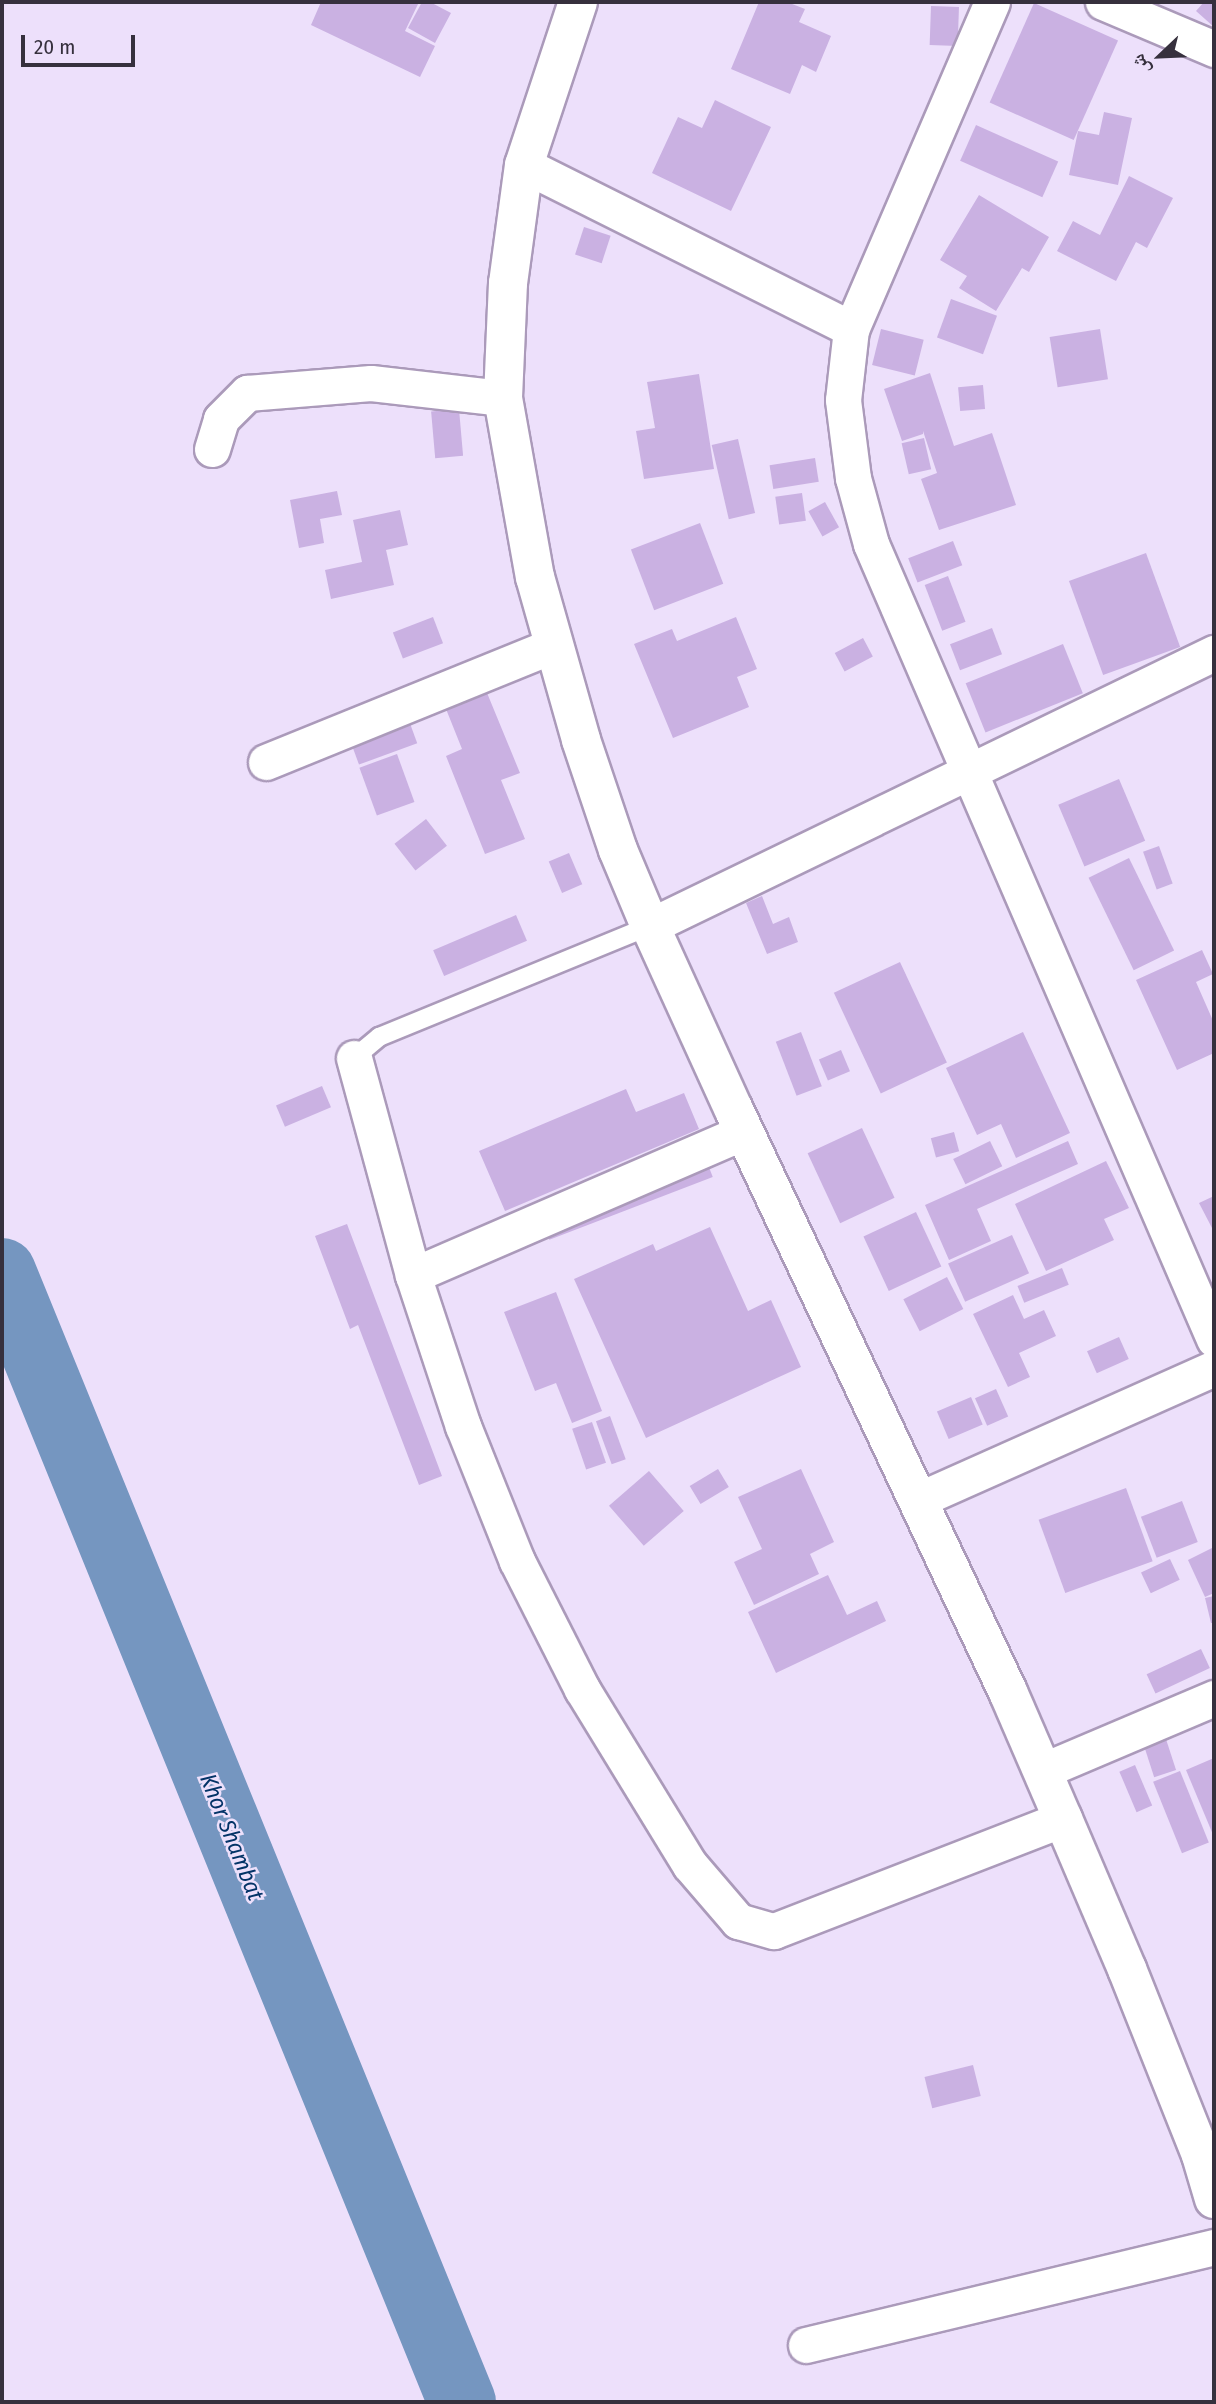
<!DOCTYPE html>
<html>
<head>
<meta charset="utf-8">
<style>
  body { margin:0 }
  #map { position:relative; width:1216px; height:2404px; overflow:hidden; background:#ede0fb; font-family:"Fira Sans Condensed","Noto Naskh Arabic",sans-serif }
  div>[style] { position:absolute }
  .river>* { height:68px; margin:-34px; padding:0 34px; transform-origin:34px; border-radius:34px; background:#7596c0 }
  .building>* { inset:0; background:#cab1e2; transform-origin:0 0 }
  .roads { filter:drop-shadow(2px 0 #ab9aba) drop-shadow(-2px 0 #ab9aba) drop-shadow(0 2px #ab9aba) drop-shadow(0 -2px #ab9aba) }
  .service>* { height:18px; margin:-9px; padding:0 9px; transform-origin:9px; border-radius:9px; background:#fff }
  .minor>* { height:35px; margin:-17.5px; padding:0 17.5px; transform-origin:17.5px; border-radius:17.5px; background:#fff }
  .tertiary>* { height:38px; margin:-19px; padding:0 19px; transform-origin:19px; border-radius:19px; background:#fff }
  span { translate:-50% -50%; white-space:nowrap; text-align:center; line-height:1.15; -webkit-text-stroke:5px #ede0fb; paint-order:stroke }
  .water-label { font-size:23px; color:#033367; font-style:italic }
  .frame { position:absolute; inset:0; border:4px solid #36303d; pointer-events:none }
  .north { position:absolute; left:1125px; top:21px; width:70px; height:70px; -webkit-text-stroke:5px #ede0fb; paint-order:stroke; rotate:247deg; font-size:19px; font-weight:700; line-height:28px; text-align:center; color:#36303d }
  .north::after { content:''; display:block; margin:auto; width:24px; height:32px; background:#36303d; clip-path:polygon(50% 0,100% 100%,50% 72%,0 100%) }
  .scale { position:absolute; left:21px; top:35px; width:114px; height:32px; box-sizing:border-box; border:4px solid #36303d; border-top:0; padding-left:9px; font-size:21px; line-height:24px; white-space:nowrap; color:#36303d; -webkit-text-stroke:5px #ede0fb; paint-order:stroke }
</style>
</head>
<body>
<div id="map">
  <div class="river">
    <i style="left:2px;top:1272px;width:1220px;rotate:67.85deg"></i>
  </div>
  <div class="building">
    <i style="clip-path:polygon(321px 2px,419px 2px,405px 31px,435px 46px,420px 77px,311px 25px)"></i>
    <i style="clip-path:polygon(422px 2px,430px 2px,451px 13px,435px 43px,408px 28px)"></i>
    <i style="clip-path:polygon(759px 2px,787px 2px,805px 9px,799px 22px,831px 36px,816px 72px,802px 65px,790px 94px,731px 69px)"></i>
    <i style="clip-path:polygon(1204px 2px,1214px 2px,1214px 27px,1196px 11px)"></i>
    <i style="left:1034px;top:3px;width:92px;height:109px;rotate:24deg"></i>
    <i style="left:931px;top:6px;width:28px;height:39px;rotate:2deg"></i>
    <i style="clip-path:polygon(715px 100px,771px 127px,731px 211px,652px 173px,678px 117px,702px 128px)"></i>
    <i style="clip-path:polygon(1104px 112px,1132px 118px,1118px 185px,1069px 175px,1078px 131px,1099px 135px)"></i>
    <i style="left:976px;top:125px;width:90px;height:39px;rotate:24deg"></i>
    <i style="clip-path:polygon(1129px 176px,1173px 198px,1147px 248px,1136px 242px,1116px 281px,1057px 251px,1073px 221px,1100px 235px)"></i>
    <i style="clip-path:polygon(979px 195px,1049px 237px,1029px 272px,1022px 268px,996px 311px,959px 288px,967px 276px,940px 260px)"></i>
    <i style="left:584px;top:227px;width:28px;height:29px;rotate:18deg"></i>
    <i style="left:951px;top:299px;width:49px;height:41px;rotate:20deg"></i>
    <i style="left:881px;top:329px;width:44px;height:37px;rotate:14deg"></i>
    <i style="left:1100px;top:329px;width:51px;height:51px;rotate:81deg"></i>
    <i style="clip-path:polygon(930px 373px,954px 446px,992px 433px,1016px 505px,939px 530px,921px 479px,937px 473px,923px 431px,923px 434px,902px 441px,884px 389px)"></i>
    <i style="clip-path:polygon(699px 374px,714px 469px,644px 479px,636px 431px,655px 428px,647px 382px)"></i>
    <i style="left:983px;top:385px;width:24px;height:25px;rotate:85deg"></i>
    <i style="left:459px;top:409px;width:47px;height:28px;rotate:85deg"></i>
    <i style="left:924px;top:438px;width:32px;height:23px;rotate:77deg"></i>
    <i style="left:738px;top:439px;width:76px;height:27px;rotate:77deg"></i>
    <i style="left:815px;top:458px;width:24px;height:46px;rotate:81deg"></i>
    <i style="clip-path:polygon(337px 491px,342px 515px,320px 519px,324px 543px,299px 548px,290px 500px)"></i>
    <i style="left:802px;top:493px;width:28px;height:27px;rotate:82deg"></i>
    <i style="left:825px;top:502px;width:29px;height:19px;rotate:61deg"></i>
    <i style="clip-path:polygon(400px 510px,408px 545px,386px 550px,394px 585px,331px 599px,325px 570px,362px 562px,353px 520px)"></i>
    <i style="left:700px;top:523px;width:65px;height:74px;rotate:69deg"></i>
    <i style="left:953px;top:541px;width:26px;height:48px;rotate:69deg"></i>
    <i style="left:1146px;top:553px;width:100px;height:82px;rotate:70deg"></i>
    <i style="left:948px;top:576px;width:49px;height:25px;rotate:69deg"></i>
    <i style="left:433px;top:617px;width:28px;height:43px;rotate:69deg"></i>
    <i style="clip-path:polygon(736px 617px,757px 669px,737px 677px,749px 707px,673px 738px,634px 644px,672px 629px,677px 641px)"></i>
    <i style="left:992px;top:628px;width:28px;height:45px;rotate:69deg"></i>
    <i style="left:863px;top:638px;width:21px;height:32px;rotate:62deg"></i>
    <i style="left:1063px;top:644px;width:53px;height:105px;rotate:68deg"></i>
    <i style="clip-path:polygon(485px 688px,520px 773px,501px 780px,525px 839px,485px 854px,446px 756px,462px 749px,444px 704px)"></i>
    <i style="left:408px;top:718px;width:27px;height:62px;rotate:70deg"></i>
    <i style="left:397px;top:754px;width:51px;height:40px;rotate:70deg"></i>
    <i style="left:1119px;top:779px;width:67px;height:66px;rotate:67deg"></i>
    <i style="left:426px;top:819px;width:34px;height:40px;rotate:52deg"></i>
    <i style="left:1159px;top:846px;width:40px;height:17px;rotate:70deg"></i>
    <i style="left:569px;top:853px;width:34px;height:22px;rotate:67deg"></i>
    <i style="left:1129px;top:858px;width:103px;height:45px;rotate:64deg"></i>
    <i style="clip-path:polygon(762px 896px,773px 924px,789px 917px,798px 942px,767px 954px,746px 903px)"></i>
    <i style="left:516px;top:915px;width:28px;height:90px;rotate:67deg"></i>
    <i style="clip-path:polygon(1202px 950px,1213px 974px,1196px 982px,1214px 1023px,1214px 1053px,1177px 1070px,1136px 980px)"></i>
    <i style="left:900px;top:962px;width:111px;height:73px;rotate:65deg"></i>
    <i style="left:801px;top:1032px;width:58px;height:27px;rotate:69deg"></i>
    <i style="clip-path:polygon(1023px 1032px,1070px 1133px,1016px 1158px,1001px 1124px,977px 1135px,946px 1068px)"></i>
    <i style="left:841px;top:1050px;width:23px;height:24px;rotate:67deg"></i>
    <i style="left:322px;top:1086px;width:23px;height:50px;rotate:67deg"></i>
    <i style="clip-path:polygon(626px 1089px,636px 1112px,684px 1093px,699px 1129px,505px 1211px,479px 1151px)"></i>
    <i style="left:862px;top:1128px;width:77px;height:60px;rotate:65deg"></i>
    <i style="left:954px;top:1132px;width:20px;height:24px;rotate:75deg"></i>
    <i style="left:990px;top:1141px;width:28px;height:41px;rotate:64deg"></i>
    <i style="clip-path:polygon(1068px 1141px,1078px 1164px,977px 1209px,991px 1241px,949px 1260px,925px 1205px)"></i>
    <i style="left:702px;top:1149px;width:30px;height:175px;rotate:69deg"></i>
    <i style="clip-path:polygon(1106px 1161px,1129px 1208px,1104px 1219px,1114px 1240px,1046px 1271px,1015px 1204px)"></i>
    <i style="clip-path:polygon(1214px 1196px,1214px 1227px,1212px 1228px,1199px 1203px)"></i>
    <i style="left:916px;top:1212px;width:60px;height:58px;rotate:65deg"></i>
    <i style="clip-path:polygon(347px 1224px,442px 1476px,419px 1485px,358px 1325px,350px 1329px,315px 1236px)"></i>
    <i style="clip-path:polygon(710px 1227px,748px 1311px,771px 1300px,801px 1367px,646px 1438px,574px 1279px,653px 1244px,656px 1251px)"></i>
    <i style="left:1012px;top:1235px;width:42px;height:70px;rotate:66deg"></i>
    <i style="left:1062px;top:1268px;width:18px;height:48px;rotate:68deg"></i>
    <i style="left:947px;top:1277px;width:36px;height:49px;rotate:63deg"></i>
    <i style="clip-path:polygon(556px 1292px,602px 1411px,572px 1423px,556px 1383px,535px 1391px,504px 1312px)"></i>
    <i style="clip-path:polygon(1013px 1295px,1024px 1319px,1044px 1310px,1056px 1336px,1019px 1353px,1030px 1377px,1008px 1387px,973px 1314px)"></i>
    <i style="left:1119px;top:1337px;width:24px;height:35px;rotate:66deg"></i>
    <i style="left:996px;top:1389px;width:30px;height:23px;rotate:66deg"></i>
    <i style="left:971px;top:1397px;width:30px;height:37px;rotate:67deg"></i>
    <i style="left:610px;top:1416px;width:46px;height:15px;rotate:70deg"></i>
    <i style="left:592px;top:1422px;width:43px;height:21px;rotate:71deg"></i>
    <i style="left:718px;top:1469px;width:21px;height:33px;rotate:59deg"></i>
    <i style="clip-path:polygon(801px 1469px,834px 1542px,810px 1554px,819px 1574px,754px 1605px,734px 1562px,762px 1549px,738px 1497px)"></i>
    <i style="left:649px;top:1471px;width:53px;height:53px;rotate:49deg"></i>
    <i style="left:1126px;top:1488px;width:78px;height:93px;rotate:70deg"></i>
    <i style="left:1182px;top:1501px;width:44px;height:44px;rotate:69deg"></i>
    <i style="clip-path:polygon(1214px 1547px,1214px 1593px,1205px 1597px,1188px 1560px)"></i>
    <i style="left:1170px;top:1559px;width:23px;height:32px;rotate:65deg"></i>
    <i style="clip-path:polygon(828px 1575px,847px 1615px,877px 1601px,886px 1621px,776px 1673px,748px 1612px)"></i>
    <i style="clip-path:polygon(1214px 1596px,1214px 1623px,1211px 1623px,1205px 1598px)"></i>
    <i style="left:1201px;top:1649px;width:21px;height:60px;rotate:65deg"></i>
    <i style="left:1164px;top:1733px;width:39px;height:23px;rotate:72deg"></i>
    <i style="clip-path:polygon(1214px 1758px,1214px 1837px,1186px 1770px)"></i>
    <i style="left:1135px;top:1765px;width:44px;height:17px;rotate:67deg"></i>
    <i style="left:1180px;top:1771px;width:77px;height:29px;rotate:68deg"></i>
    <i style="left:973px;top:2065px;width:32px;height:50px;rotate:76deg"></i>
  </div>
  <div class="roads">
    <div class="service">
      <i style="left:354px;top:1058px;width:33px;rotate:-40deg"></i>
      <i style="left:379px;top:1037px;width:293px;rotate:-22.3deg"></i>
    </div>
    <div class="minor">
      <i style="left:992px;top:2px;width:356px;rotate:113.3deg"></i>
      <i style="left:851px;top:329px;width:71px;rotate:96.4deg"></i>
      <i style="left:843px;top:400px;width:79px;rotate:82.7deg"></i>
      <i style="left:853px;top:478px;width:68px;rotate:74.7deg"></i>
      <i style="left:871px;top:544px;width:866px;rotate:66.66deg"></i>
      <i style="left:1103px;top:2px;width:121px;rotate:22.9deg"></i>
      <i style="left:524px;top:165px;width:366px;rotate:26.6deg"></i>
      <i style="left:212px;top:449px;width:31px;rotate:-73deg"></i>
      <i style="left:221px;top:419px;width:37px;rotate:-45deg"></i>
      <i style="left:247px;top:393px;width:124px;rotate:-4.6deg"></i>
      <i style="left:371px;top:383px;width:133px;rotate:6.5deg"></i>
      <i style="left:266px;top:762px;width:311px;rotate:-22.1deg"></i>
      <i style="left:650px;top:926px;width:627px;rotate:-25.83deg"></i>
      <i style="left:354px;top:1058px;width:225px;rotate:74.8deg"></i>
      <i style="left:413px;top:1275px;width:159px;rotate:71.7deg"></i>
      <i style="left:463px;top:1426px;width:145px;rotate:68.2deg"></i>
      <i style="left:517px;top:1561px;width:144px;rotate:63.1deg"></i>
      <i style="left:582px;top:1689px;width:206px;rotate:58.5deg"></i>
      <i style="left:690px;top:1865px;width:74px;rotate:49.4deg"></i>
      <i style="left:738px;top:1921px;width:37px;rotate:16deg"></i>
      <i style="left:774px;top:1931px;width:310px;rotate:-21.2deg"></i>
      <i style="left:413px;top:1275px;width:361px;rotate:-23.4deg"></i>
      <i style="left:918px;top:1500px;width:324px;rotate:-24deg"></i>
      <i style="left:1042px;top:1771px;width:187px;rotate:-23deg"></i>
      <i style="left:806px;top:2345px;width:420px;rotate:-13.5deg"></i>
    </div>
    <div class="tertiary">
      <i style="left:578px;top:2px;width:172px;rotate:108.3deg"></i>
      <i style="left:524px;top:165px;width:119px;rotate:97.7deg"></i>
      <i style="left:508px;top:283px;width:115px;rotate:92.5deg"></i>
      <i style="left:503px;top:398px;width:182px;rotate:79.9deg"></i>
      <i style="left:535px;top:577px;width:169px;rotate:74.2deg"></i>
      <i style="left:581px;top:740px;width:116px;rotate:71.4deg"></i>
      <i style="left:618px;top:850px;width:82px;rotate:67.2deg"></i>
      <i style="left:650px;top:926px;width:202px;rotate:65.5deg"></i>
      <i style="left:734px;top:1110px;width:643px;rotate:64.79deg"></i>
      <i style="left:1008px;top:1692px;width:138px;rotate:66.6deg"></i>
      <i style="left:1063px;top:1819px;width:163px;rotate:66.9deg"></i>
      <i style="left:1127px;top:1969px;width:200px;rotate:68.3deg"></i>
      <i style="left:1201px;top:2155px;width:46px;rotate:73.5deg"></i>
    </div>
  </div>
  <div class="water-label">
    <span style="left:232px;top:1837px;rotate:68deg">Khor Shambat</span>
  </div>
  <div class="frame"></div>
  <div class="north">ش</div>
  <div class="scale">20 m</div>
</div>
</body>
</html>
